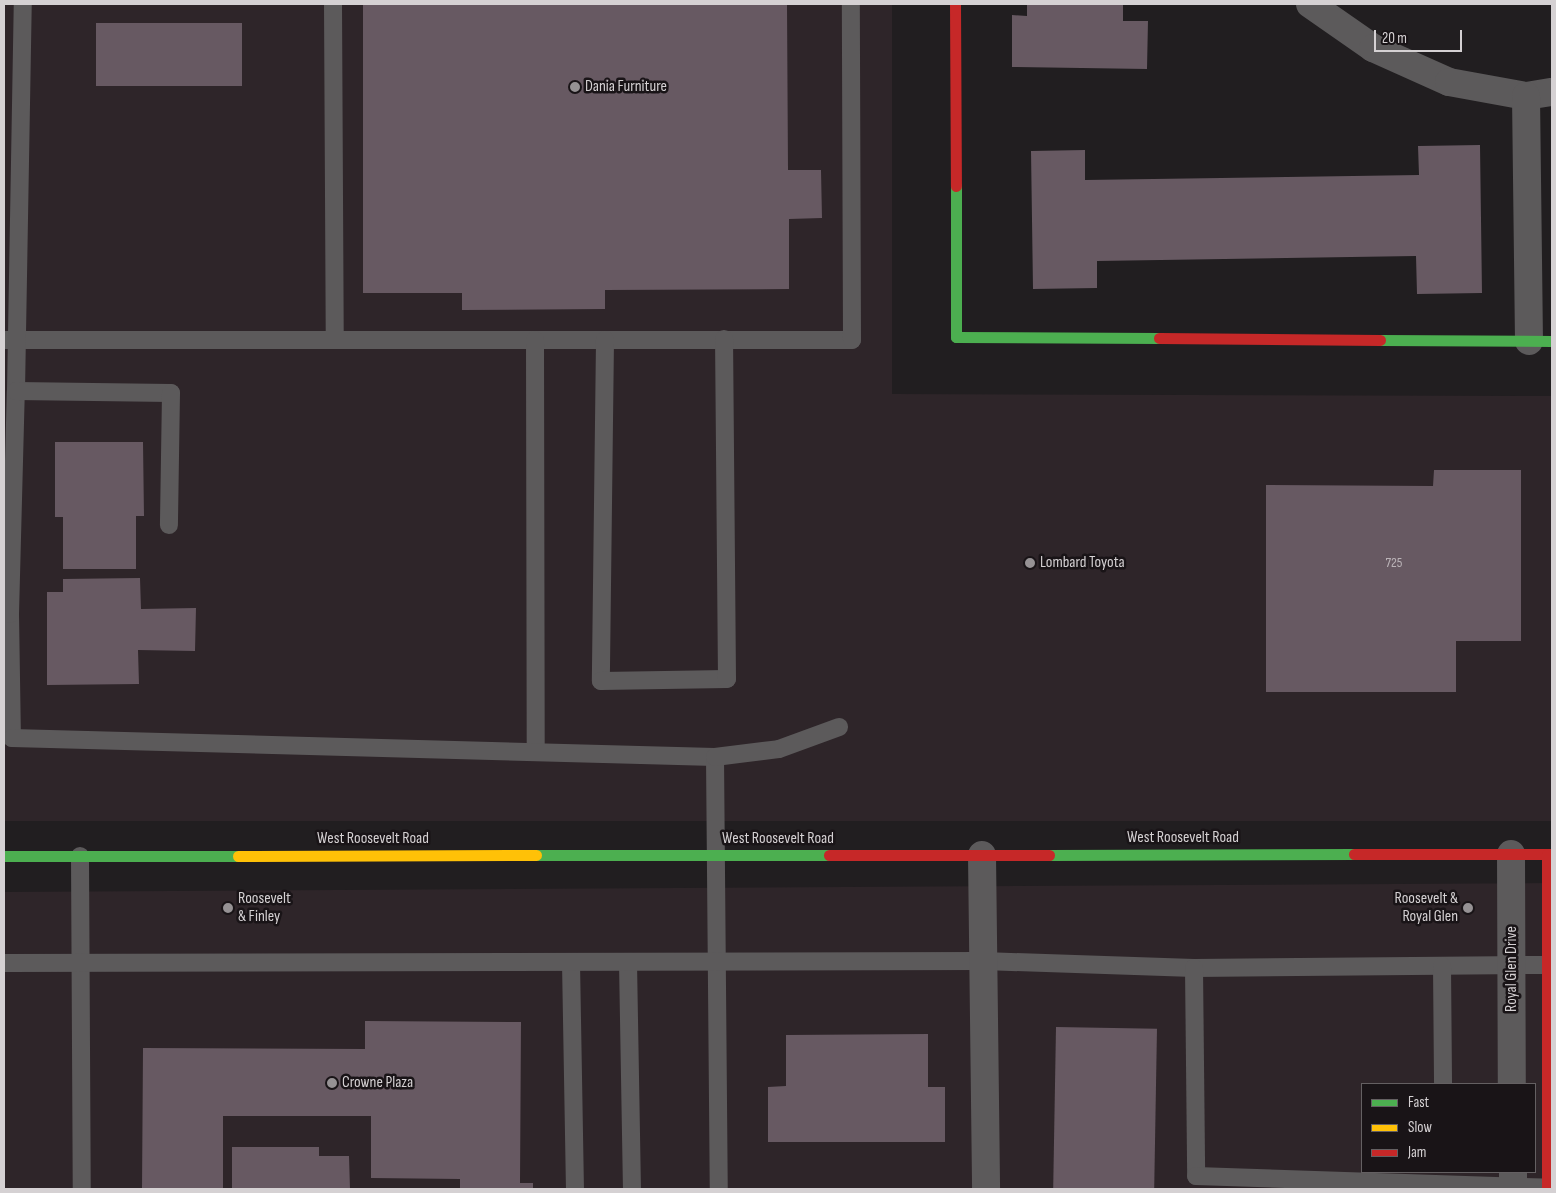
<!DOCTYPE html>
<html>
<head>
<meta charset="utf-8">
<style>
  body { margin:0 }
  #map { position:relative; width:1556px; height:1193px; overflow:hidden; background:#211e20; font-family:"Sofia Sans Condensed",sans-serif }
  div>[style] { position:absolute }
  .built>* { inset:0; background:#2e2529 }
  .building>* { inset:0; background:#675962; transform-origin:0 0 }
  .lane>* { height:18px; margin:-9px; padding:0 9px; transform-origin:9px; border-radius:9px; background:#5c5a5b }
  .street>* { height:28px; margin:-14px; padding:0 14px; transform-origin:14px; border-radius:14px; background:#5c5a5b }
  .fast>* { height:11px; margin:-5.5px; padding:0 5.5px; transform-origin:5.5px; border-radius:5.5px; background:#4caf50 }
  .slow>* { height:11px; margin:-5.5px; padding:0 5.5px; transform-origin:5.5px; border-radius:5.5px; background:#ffc107 }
  .jam>* { height:11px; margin:-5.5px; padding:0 5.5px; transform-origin:5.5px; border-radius:5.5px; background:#c62828 }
  .dots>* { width:14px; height:14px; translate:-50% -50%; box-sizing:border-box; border:2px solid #191417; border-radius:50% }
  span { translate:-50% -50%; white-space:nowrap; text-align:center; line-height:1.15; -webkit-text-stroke:5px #191417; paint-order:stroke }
  .number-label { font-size:14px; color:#bab3b7 }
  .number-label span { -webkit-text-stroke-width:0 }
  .poi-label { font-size:16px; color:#d5d1d3 }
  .left { translate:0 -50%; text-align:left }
  .right { translate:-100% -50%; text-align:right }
  .street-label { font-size:16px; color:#d5d1d3 }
  .frame { position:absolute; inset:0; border:5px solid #d5d1d3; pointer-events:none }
  .legend { position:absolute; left:1361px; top:1083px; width:175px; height:90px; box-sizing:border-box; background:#191417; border:1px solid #646062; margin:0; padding:6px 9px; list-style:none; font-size:15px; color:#d5d1d3 }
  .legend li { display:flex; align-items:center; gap:10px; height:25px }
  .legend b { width:25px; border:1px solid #646062 }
  .scale { position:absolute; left:1374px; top:30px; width:88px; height:22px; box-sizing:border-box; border:2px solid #d5d1d3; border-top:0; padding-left:6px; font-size:15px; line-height:18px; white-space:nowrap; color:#d5d1d3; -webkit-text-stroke:4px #191417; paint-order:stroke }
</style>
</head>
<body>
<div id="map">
  <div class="built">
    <i style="clip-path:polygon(4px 4px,892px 4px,892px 394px,1552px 396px,1552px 821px,4px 821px)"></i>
    <i style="clip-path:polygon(evenodd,1552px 883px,1552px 1189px,4px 1189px,4px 892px,1552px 883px,1362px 1084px,1535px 1084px,1535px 1172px,1362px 1172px,1362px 1084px)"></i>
  </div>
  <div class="building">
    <i style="clip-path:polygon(363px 4px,787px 4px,788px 170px,821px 170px,822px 218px,789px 219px,789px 289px,605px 290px,605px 309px,462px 310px,462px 293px,363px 293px)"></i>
    <i style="clip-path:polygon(1027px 4px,1123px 4px,1123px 21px,1148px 21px,1147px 69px,1012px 67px,1012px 15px,1027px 16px)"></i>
    <i style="left:96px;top:23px;width:146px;height:63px"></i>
    <i style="clip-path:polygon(1480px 145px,1482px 293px,1417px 294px,1416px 256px,1097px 261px,1097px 288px,1033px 289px,1031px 151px,1085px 150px,1085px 180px,1419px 175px,1418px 146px)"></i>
    <i style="clip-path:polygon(55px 442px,143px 442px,144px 516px,136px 516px,136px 569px,63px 569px,63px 517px,55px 517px)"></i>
    <i style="clip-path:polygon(1434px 470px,1521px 470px,1521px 641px,1456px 641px,1456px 692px,1266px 692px,1266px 485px,1433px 486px)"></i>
    <i style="clip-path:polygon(140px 578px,141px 609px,196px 608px,195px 651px,138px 650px,139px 684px,47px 685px,47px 592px,63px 592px,63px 579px)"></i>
    <i style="clip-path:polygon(365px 1021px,521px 1022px,520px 1183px,533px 1183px,533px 1189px,460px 1189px,460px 1179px,371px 1178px,371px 1116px,223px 1116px,223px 1189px,142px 1189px,143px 1048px,365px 1049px)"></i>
    <i style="left:1056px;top:1027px;width:101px;height:162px;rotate:1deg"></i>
    <i style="clip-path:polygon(928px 1034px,928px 1087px,945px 1087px,945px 1142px,768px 1142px,768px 1087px,786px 1086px,786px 1035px)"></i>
    <i style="clip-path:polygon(232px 1147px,319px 1147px,319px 1156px,349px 1156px,350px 1189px,232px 1189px)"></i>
  </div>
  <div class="lane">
    <i style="left:333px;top:4px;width:335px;rotate:89.7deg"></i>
    <i style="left:4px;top:340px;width:848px"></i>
    <i style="left:852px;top:340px;width:336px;rotate:-90.2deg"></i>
    <i style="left:535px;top:340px;width:412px;rotate:89.9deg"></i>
    <i style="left:605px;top:340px;width:341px;rotate:90.7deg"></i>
    <i style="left:601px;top:681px;width:126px;rotate:-0.9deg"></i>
    <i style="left:727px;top:679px;width:340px;rotate:-90.5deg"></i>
    <i style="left:16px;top:391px;width:387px;rotate:-89deg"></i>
    <i style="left:4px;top:613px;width:6px;rotate:9deg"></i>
    <i style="left:10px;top:614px;width:124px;rotate:89.1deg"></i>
    <i style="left:12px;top:738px;width:703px;rotate:1.55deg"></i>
    <i style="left:715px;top:757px;width:432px;rotate:89.5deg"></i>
    <i style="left:10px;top:614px;width:223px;rotate:-88.5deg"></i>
    <i style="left:16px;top:391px;width:155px;rotate:0.7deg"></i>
    <i style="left:171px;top:393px;width:132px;rotate:90.9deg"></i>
    <i style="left:715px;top:757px;width:64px;rotate:-7.1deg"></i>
    <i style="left:779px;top:749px;width:64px;rotate:-20.1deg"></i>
    <i style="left:80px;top:856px;width:333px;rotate:89.7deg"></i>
    <i style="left:571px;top:962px;width:227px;rotate:89deg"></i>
    <i style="left:628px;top:962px;width:227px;rotate:89deg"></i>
    <i style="left:4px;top:963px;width:979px;rotate:-0.12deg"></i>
    <i style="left:983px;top:961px;width:211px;rotate:1.9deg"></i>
    <i style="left:1194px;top:968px;width:358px;rotate:-0.5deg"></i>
    <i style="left:1442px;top:966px;width:118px;rotate:89.5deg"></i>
    <i style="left:1194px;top:968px;width:208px;rotate:89.4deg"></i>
    <i style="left:1196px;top:1176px;width:356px;rotate:1.9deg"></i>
  </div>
  <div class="street">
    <i style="left:1310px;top:4px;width:77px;rotate:34.9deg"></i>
    <i style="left:1373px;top:48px;width:83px;rotate:24.1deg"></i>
    <i style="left:1449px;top:82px;width:78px;rotate:10.3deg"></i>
    <i style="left:1526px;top:96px;width:26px;rotate:-9deg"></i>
    <i style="left:1526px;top:96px;width:245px;rotate:89.3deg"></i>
    <i style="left:1511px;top:854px;width:230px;rotate:89.8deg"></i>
    <i style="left:982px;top:855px;width:334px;rotate:89.3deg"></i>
    <i style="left:1513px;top:1172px;width:17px;rotate:90deg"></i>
  </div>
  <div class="fast">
    <i style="left:956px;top:186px;width:151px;rotate:90deg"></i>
    <i style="left:956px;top:337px;width:203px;rotate:0.3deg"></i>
    <i style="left:1380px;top:340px;width:172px;rotate:0.3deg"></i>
    <i style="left:536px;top:855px;width:293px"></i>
    <i style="left:1049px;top:855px;width:305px;rotate:-0.2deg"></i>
    <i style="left:4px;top:856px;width:234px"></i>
  </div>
  <div class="slow">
    <i style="left:238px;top:856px;width:298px;rotate:-0.2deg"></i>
  </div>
  <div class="jam">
    <i style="left:955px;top:4px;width:182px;rotate:89.7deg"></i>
    <i style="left:1159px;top:338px;width:221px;rotate:0.5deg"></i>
    <i style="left:1354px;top:854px;width:198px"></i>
    <i style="left:1547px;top:854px;width:335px;rotate:90deg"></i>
    <i style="left:829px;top:855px;width:220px"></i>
  </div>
  <div class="dots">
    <i style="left:575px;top:87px;background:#969294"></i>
    <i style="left:1030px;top:563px;background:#969294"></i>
    <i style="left:228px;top:908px;background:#969294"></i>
    <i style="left:1468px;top:908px;background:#969294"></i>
    <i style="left:332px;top:1083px;background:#969294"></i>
  </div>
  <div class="number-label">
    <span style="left:1394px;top:563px">725</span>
  </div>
  <div class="poi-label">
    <span class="left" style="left:585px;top:87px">Dania Furniture</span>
    <span class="left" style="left:1040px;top:563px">Lombard Toyota</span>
    <span class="left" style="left:238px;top:908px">Roosevelt<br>&amp; Finley</span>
    <span class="right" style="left:1458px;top:908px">Roosevelt &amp;<br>Royal Glen</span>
    <span class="left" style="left:342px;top:1083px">Crowne Plaza</span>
  </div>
  <div class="street-label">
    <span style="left:1183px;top:838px">West Roosevelt Road</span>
    <span style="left:373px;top:839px">West Roosevelt Road</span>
    <span style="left:778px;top:839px">West Roosevelt Road</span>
    <span style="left:1512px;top:969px;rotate:-90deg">Royal Glen Drive</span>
  </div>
  <div class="frame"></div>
  <ul class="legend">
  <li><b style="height:6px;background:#4caf50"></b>Fast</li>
  <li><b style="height:6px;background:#ffc107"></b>Slow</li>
  <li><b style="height:6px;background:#c62828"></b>Jam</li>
  </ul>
  <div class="scale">20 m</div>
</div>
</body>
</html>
